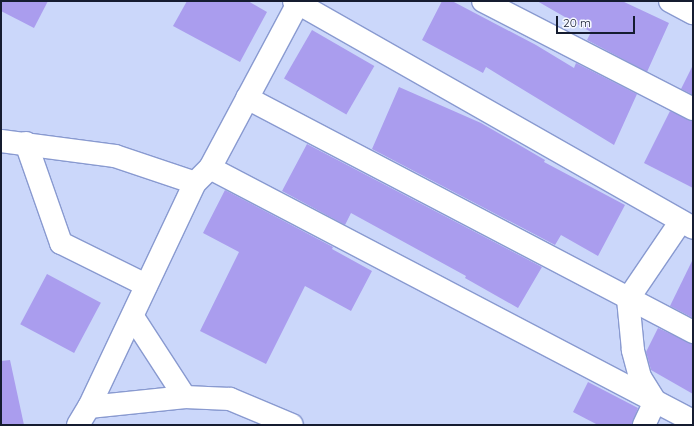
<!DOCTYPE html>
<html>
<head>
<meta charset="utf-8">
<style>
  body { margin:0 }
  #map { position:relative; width:694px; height:426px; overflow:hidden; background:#cbd7fa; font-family:Quicksand,sans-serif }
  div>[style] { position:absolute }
  .building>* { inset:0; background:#aa9dee; transform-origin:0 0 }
  .roads { filter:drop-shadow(1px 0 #899ad0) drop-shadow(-1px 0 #899ad0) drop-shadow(0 1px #899ad0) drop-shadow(0 -1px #899ad0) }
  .minor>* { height:22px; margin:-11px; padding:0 11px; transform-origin:11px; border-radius:11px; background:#fff }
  span { translate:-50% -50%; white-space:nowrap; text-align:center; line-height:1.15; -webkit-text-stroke:4px #f6f9ff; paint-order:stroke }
  .frame { position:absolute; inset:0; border:2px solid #151c30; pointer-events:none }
  .scale { position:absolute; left:556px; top:16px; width:79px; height:18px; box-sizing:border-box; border:2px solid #151c30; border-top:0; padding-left:5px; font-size:12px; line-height:14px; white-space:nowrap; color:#151c30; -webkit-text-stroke:3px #f6f9ff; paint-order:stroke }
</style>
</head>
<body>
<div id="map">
  <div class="building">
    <i style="clip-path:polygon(1px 1px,48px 1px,34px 28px,1px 11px)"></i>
    <i style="clip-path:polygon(187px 1px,248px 1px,267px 12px,240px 62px,173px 26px)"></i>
    <i style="clip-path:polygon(442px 1px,452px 1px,536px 45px,574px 68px,576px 63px,637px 94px,614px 145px,486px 67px,483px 73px,422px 40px)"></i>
    <i style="clip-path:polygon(537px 1px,622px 1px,669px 23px,647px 72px,587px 40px,591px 32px)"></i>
    <i style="left:312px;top:30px;width:72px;height:56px;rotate:30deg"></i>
    <i style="clip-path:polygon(693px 65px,693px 95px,681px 89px)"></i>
    <i style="clip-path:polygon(399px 87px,481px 123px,545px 160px,544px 162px,625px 205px,598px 256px,561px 235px,555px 245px,372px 149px)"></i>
    <i style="clip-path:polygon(670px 111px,693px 121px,693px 188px,644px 163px)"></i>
    <i style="clip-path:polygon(307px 144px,542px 267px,518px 308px,465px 278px,466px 276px,351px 213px,345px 225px,282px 191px)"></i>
    <i style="clip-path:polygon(225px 190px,333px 247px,332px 249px,372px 271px,351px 311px,305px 286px,266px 364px,200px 331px,239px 252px,203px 233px)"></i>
    <i style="clip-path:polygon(693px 259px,693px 318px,670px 306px)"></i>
    <i style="left:47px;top:274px;width:61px;height:57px;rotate:28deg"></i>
    <i style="clip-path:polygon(658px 328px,693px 344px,693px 394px,651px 370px,646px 352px)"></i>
    <i style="clip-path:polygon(10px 360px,24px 425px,1px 425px,1px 361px)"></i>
    <i style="clip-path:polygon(588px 382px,638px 408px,632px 425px,598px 425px,573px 412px)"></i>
  </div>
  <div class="roads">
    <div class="minor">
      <i style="left:294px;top:1px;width:459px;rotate:29.6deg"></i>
      <i style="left:483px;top:1px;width:236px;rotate:27.2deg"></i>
      <i style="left:670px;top:1px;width:26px;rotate:28deg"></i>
      <i style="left:247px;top:98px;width:504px;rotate:27.68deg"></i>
      <i style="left:1px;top:141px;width:115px;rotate:7.5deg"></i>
      <i style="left:115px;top:156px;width:84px;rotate:18.6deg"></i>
      <i style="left:26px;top:143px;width:106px;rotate:70.7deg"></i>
      <i style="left:61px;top:243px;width:95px;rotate:26.3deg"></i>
      <i style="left:210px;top:168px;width:545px;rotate:27.65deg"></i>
      <i style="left:133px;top:317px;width:95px;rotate:57deg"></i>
      <i style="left:89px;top:407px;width:248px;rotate:-64.7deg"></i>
      <i style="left:195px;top:183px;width:21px;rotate:-45deg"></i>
      <i style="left:210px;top:168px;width:189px;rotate:-61.9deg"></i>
      <i style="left:78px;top:425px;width:21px;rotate:-59deg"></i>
      <i style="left:89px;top:407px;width:97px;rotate:-5.9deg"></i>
      <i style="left:185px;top:397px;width:45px;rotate:2.5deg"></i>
      <i style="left:230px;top:399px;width:67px;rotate:22.8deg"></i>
      <i style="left:644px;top:425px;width:26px;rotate:-65deg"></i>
      <i style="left:655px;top:401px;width:28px;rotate:-122deg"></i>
      <i style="left:640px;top:377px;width:28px;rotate:-105deg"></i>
      <i style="left:633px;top:350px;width:51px;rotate:-95.6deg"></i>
      <i style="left:628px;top:299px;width:94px;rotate:-55.8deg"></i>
    </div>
  </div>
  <div class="frame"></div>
  <div class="scale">20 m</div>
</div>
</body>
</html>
